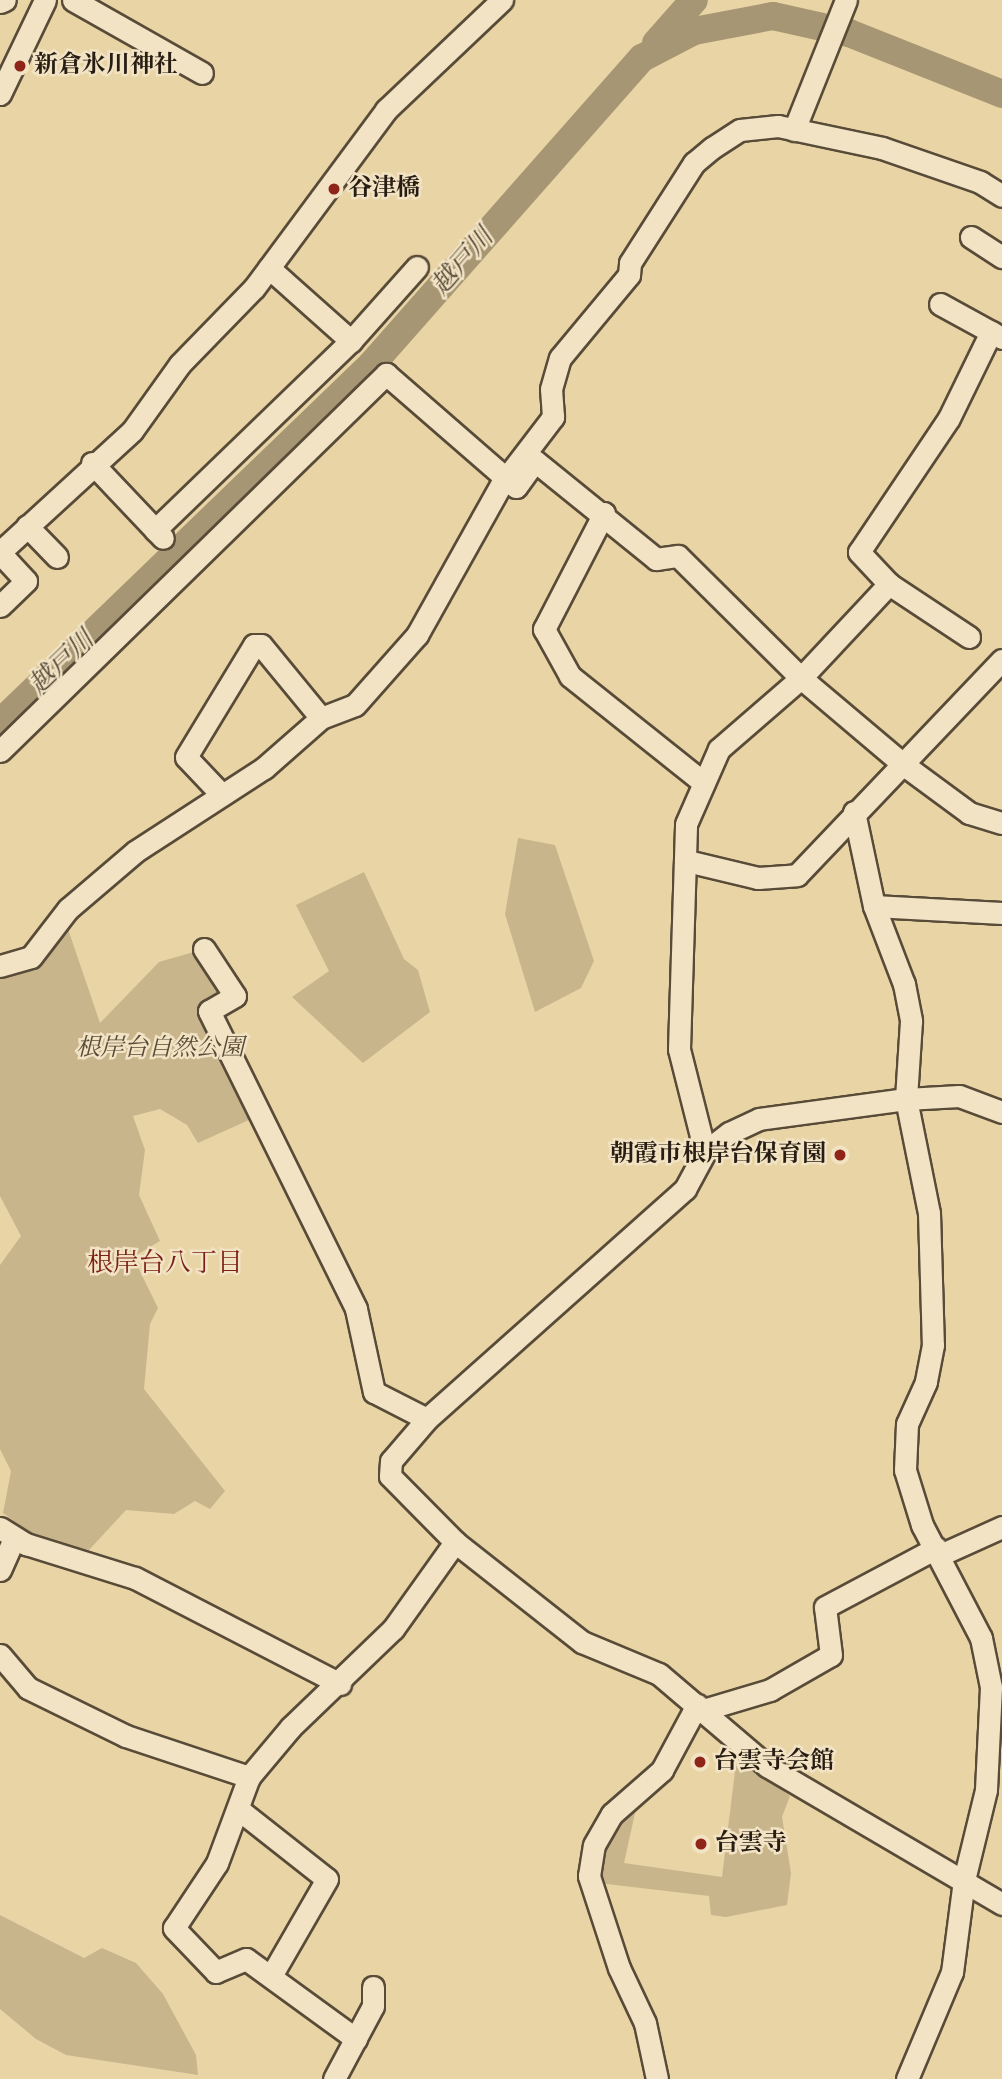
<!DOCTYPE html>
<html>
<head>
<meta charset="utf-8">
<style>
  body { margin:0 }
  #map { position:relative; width:1002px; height:2079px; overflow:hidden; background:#e9d4a5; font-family:"IM FELL DW Pica","Noto Serif JP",serif }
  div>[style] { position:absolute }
  .green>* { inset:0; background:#c8b58c }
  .river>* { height:28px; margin:-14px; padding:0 14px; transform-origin:14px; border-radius:14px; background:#a79673 }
  .roads { filter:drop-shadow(2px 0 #584b38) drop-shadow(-2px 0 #584b38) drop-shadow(0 2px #584b38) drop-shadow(0 -2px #584b38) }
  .minor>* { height:21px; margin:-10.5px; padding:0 10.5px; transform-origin:10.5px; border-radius:10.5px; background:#f1e3c4 }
  .dots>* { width:19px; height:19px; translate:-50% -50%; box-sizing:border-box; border:4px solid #f1e3c4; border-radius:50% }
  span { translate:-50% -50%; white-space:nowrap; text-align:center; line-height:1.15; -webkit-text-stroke:5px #f1e3c4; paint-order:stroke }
  .poi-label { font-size:24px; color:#281d13; font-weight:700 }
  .left { translate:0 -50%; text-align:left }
  .right { translate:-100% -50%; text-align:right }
  .park-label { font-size:24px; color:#584b37; font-style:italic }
  .water-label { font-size:26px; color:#544735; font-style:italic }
  .neighbourhood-label { font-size:26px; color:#7a1f14 }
</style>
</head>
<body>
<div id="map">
  <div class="green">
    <i style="clip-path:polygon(518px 838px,555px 845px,594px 961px,581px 988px,535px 1012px,505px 914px)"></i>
    <i style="clip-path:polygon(364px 872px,404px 959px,418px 970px,430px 1012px,363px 1063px,292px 997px,329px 971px,296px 905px)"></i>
    <i style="clip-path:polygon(68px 929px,100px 1023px,159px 962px,204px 949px,235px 996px,209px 1011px,260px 1115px,198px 1143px,187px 1125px,160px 1109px,133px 1116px,145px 1150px,139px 1195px,160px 1241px,133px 1257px,158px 1308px,150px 1324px,144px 1389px,225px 1491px,210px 1509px,195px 1501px,174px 1514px,126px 1510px,89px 1550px,40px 1540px,3px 1513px,11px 1471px,0 1449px,0 1265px,21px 1236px,0 1196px,0 976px,36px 965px)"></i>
    <i style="clip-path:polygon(737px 1755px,790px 1796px,782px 1817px,791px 1873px,787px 1905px,726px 1917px,711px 1915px,709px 1896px,598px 1883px,610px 1831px,628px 1810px,635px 1813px,624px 1863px,722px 1877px)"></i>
    <i style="clip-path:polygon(0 1915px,84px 1958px,102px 1948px,136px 1963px,163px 1994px,196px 2055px,198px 2075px,66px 2055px,36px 2039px,0 2009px)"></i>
  </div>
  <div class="river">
    <i style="left:656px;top:43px;width:57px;rotate:-48.5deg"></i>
    <i style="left:0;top:723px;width:517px;rotate:-43.98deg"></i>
    <i style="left:372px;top:364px;width:408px;rotate:-48.6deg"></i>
    <i style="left:642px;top:58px;width:59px;rotate:-27.4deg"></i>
    <i style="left:694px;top:31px;width:80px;rotate:-10.8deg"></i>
    <i style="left:773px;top:16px;width:78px;rotate:12.6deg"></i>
    <i style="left:849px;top:33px;width:165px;rotate:21.7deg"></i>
  </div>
  <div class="roads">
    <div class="minor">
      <i style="left:73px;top:0;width:148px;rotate:29.5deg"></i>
      <i style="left:0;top:2px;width:5px;rotate:-22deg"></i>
      <i style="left:0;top:94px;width:104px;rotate:-64.4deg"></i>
      <i style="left:794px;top:130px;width:140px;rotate:-68.2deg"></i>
      <i style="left:971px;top:237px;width:37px;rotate:33deg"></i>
      <i style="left:269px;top:268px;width:110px;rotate:41.7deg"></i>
      <i style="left:940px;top:304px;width:71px;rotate:28.7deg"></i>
      <i style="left:92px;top:463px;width:103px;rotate:46.6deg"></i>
      <i style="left:604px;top:513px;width:131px;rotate:117.3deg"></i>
      <i style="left:544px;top:629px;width:54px;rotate:61deg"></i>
      <i style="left:570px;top:676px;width:171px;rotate:38.6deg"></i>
      <i style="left:27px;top:526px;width:43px;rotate:45.9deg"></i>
      <i style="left:155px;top:530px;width:272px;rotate:-44deg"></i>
      <i style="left:351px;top:341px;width:99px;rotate:-48.3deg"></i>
      <i style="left:0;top:552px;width:179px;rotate:-42.5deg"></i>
      <i style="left:132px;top:431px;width:82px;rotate:-54.4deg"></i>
      <i style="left:180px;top:364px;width:106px;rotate:-45.8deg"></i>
      <i style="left:254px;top:288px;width:222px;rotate:-53.4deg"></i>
      <i style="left:386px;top:110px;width:160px;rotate:-43.5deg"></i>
      <i style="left:0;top:553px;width:38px;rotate:47deg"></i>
      <i style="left:26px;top:581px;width:36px;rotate:136deg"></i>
      <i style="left:969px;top:637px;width:96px;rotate:-146.5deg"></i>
      <i style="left:889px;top:584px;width:44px;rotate:-133.2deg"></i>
      <i style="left:859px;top:552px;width:161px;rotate:-56.1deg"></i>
      <i style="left:949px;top:418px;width:96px;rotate:-64deg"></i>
      <i style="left:0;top:751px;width:540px;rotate:-44.32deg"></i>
      <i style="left:386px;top:374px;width:172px;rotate:41deg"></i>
      <i style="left:516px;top:487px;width:32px;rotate:-54deg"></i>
      <i style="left:535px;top:461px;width:156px;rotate:39deg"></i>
      <i style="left:656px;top:559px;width:22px;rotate:-8deg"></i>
      <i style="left:678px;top:556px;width:173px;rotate:44.8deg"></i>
      <i style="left:801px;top:678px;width:135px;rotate:40.2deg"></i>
      <i style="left:904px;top:765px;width:81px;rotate:36.4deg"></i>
      <i style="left:969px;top:813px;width:34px;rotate:17deg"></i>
      <i style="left:222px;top:795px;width:52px;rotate:-133.5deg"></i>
      <i style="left:186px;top:757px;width:131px;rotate:-58.7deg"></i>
      <i style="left:254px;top:645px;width:7px"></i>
      <i style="left:261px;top:645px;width:94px;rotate:50.6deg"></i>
      <i style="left:854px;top:812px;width:96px;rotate:78deg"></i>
      <i style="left:874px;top:906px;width:84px;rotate:69deg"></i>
      <i style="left:904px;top:984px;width:38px;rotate:79deg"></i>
      <i style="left:911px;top:1021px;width:78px;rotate:93.7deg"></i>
      <i style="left:906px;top:1099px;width:116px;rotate:78.6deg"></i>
      <i style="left:929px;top:1213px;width:132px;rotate:88.3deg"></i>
      <i style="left:933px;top:1345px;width:38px;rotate:101deg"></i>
      <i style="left:926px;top:1382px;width:46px;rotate:114.3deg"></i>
      <i style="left:907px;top:1424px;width:46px;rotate:92.5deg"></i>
      <i style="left:905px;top:1470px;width:58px;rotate:72.8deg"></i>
      <i style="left:922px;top:1525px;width:127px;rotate:62.4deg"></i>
      <i style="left:981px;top:1638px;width:50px;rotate:78.5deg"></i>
      <i style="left:991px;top:1687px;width:103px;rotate:92.8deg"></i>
      <i style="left:986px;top:1790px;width:93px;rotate:103.7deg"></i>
      <i style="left:964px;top:1880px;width:93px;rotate:97.4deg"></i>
      <i style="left:952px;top:1972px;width:116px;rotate:112.8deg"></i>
      <i style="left:687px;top:861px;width:73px;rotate:13.5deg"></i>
      <i style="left:758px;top:878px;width:39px;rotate:-4deg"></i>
      <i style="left:797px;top:875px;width:297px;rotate:-46.4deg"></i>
      <i style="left:874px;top:906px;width:128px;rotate:3.1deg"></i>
      <i style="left:204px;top:949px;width:56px;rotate:56.6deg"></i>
      <i style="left:235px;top:996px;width:30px;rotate:150deg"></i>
      <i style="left:209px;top:1011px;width:332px;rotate:63.7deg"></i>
      <i style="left:356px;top:1309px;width:85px;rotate:77.8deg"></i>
      <i style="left:374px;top:1392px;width:59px;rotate:27deg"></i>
      <i style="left:0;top:966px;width:32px;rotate:-16deg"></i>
      <i style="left:31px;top:957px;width:61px;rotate:-52.4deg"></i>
      <i style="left:68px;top:909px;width:89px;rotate:-40.5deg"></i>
      <i style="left:136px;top:851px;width:153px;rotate:-33deg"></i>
      <i style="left:264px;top:768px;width:76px;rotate:-41.3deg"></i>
      <i style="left:321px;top:718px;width:36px;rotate:-21deg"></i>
      <i style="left:355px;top:705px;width:94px;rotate:-48.5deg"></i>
      <i style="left:417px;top:635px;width:172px;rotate:-60.8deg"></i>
      <i style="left:501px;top:485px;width:86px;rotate:-52.6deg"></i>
      <i style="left:553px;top:417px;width:28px;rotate:-94deg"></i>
      <i style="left:551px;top:389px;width:32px;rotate:-74deg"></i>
      <i style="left:560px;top:358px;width:108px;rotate:-50.3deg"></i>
      <i style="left:629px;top:275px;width:12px;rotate:-85deg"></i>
      <i style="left:630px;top:263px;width:119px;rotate:-57.4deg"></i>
      <i style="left:694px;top:163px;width:23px;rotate:-40deg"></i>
      <i style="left:712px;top:148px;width:33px;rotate:-33deg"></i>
      <i style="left:740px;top:130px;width:38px;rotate:-6deg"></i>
      <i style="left:778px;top:126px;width:106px;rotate:11.9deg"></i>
      <i style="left:882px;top:148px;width:104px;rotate:19.1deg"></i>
      <i style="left:980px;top:182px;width:26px;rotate:32deg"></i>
      <i style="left:1002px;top:1112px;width:46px;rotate:-159.6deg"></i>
      <i style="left:959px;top:1096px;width:53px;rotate:176.8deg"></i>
      <i style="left:906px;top:1099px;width:148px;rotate:172.3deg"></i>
      <i style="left:759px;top:1119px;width:33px;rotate:155deg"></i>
      <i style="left:729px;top:1133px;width:31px;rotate:142deg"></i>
      <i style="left:705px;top:1152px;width:42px;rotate:118.4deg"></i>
      <i style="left:685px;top:1189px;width:346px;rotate:138.3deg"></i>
      <i style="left:427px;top:1419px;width:55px;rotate:130.6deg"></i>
      <i style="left:391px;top:1461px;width:15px;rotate:94deg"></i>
      <i style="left:390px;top:1476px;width:93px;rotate:45.4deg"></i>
      <i style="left:455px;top:1542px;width:162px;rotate:38.2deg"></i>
      <i style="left:582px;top:1642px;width:83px;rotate:22.6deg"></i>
      <i style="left:659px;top:1674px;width:142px;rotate:40.4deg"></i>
      <i style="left:767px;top:1766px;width:273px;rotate:30.4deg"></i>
      <i style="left:705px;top:1152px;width:106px;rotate:-104.2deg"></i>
      <i style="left:679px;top:1049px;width:225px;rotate:-88.2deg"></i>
      <i style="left:686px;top:824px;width:82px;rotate:-66.3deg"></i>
      <i style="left:719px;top:749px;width:108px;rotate:-40.9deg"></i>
      <i style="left:801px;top:678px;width:129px;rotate:-46.9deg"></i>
      <i style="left:0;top:1528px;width:31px;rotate:32deg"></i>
      <i style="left:26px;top:1544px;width:114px;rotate:17.3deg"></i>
      <i style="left:135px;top:1578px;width:231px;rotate:27.3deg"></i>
      <i style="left:940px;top:1555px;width:68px;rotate:-24.3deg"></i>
      <i style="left:0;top:1570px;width:35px;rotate:-66deg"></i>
      <i style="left:0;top:1655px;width:43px;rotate:49.7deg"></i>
      <i style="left:28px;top:1688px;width:109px;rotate:26.1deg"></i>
      <i style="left:126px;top:1736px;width:130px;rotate:18.4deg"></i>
      <i style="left:703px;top:1710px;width:70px;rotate:-16.6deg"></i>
      <i style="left:770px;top:1690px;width:70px;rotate:-29.8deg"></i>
      <i style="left:831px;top:1655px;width:48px;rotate:-97.1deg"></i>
      <i style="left:825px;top:1607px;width:126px;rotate:-28deg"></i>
      <i style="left:238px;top:1809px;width:113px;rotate:38.2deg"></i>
      <i style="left:327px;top:1879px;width:112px;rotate:120deg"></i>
      <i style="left:356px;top:2039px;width:136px;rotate:-144deg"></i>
      <i style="left:246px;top:1959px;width:33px;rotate:157deg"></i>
      <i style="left:216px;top:1972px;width:61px;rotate:-133.7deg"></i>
      <i style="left:174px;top:1928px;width:78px;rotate:-56.5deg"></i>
      <i style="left:217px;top:1863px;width:92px;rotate:-69.6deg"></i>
      <i style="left:249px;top:1777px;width:65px;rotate:-50deg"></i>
      <i style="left:291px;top:1727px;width:141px;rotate:-43.9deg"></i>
      <i style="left:393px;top:1629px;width:107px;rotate:-54.5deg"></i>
      <i style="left:334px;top:2079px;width:83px;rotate:-61.9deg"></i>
      <i style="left:373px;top:2006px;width:19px;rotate:-90deg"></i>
      <i style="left:657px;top:2079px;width:57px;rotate:-102.1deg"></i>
      <i style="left:645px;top:2023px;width:61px;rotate:-115.3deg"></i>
      <i style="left:619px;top:1968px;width:97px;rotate:-108.1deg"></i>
      <i style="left:589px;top:1876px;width:31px;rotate:-81deg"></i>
      <i style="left:594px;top:1845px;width:36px;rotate:-60deg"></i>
      <i style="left:612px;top:1814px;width:67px;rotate:-41.3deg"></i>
      <i style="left:662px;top:1770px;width:74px;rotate:-61.7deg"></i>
    </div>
  </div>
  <div class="dots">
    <i style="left:20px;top:66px;background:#8f2418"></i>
    <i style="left:334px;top:189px;background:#8f2418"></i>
    <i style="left:840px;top:1155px;background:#8f2418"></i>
    <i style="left:700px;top:1762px;background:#8f2418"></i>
    <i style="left:701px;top:1844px;background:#8f2418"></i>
  </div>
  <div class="poi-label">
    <span class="left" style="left:34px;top:66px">新倉氷川神社</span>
    <span class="left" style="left:348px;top:189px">谷津橋</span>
    <span class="right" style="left:826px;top:1155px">朝霞市根岸台保育園</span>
    <span class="left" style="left:714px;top:1762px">台雲寺会館</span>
    <span class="left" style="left:715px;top:1844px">台雲寺</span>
  </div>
  <div class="park-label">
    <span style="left:160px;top:1049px">根岸台自然公園</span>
  </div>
  <div class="water-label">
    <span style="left:463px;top:262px;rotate:-49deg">越戸川</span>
    <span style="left:62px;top:663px;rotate:-44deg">越戸川</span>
  </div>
  <div class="neighbourhood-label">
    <span style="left:165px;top:1264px">根岸台八丁目</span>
  </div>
</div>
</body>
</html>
